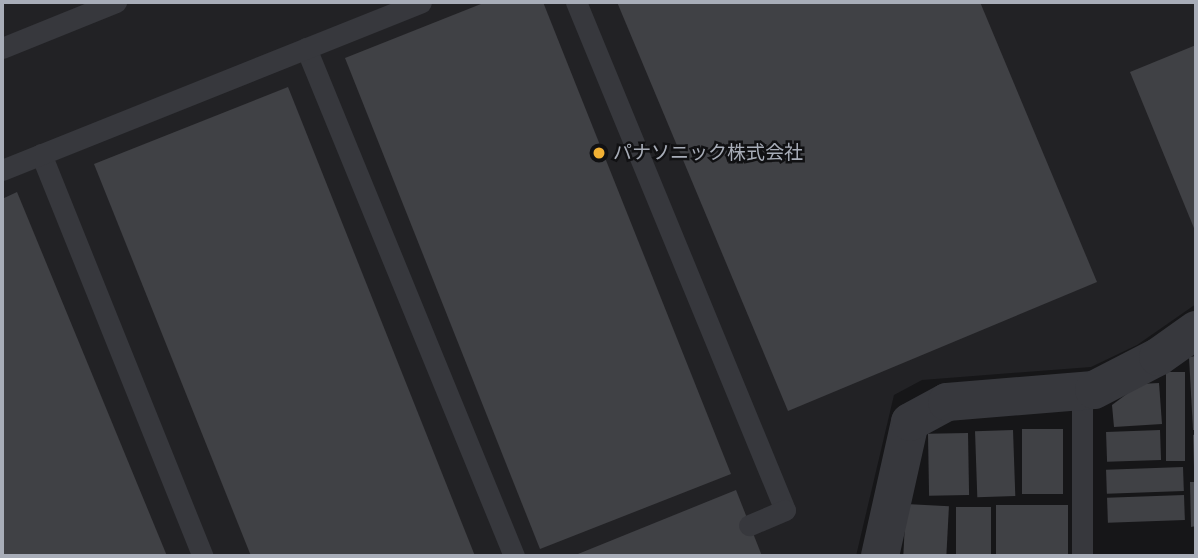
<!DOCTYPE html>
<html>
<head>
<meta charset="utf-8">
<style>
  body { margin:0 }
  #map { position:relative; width:1198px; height:558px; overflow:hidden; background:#161618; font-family:"Fira Sans Condensed","Noto Sans JP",sans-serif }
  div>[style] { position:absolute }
  .built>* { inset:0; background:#222225 }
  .building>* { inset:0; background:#404145; transform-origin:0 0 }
  .service>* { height:21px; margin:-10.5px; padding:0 10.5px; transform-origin:10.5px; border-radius:10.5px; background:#37383d }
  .minor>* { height:38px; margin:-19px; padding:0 19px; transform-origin:19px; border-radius:19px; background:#37383d }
  .dots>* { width:19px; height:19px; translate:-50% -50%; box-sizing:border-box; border:4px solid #111113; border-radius:50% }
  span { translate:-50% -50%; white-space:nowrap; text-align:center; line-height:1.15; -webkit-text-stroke:5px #111113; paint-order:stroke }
  .poi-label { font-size:19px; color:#a8adb8 }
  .left { translate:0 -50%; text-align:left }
  .frame { position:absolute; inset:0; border:4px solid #a8adb8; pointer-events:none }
</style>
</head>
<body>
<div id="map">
  <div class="built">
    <i style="clip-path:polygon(2px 2px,1196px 2px,1196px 304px,1137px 345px,1091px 367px,922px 380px,894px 395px,856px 556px,2px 556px)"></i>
  </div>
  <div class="building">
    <i style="clip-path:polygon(486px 2px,543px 2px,731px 474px,540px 549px,345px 58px)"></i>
    <i style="clip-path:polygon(617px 2px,980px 2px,1097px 282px,788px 411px)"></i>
    <i style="clip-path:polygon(1196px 45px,1196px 233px,1130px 72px)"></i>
    <i style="clip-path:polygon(288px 87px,475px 556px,251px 556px,94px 164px)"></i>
    <i style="clip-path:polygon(17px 192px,167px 556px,2px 556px,2px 199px)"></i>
    <i style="clip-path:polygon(1196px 356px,1196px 430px,1193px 430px,1189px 357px)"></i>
    <i style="left:1166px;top:372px;width:19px;height:89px"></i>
    <i style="clip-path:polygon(1159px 383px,1162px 424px,1114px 427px,1112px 405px,1140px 384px)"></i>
    <i style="left:1022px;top:429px;width:41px;height:65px"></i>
    <i style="left:1013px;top:430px;width:66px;height:38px;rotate:88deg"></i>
    <i style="left:1160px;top:430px;width:30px;height:54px;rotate:88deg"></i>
    <i style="left:968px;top:433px;width:62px;height:40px;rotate:89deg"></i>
    <i style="clip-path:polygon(1196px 434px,1196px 468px,1194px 468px,1193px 435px)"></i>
    <i style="left:1183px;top:467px;width:24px;height:77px;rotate:88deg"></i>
    <i style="clip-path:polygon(1190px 482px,1196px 482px,1196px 526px,1191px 527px)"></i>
    <i style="clip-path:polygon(736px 490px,762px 556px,573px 556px)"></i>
    <i style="left:1184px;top:495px;width:25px;height:77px;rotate:88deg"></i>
    <i style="left:906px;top:504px;width:43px;height:52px;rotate:3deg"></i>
    <i style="left:996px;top:505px;width:72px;height:51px"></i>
    <i style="left:956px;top:507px;width:35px;height:49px"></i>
  </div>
  <div class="service">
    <i style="left:576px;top:2px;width:549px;rotate:67.64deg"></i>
    <i style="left:785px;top:510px;width:39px;rotate:157deg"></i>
    <i style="left:2px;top:48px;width:123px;rotate:-22deg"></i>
    <i style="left:306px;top:48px;width:549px;rotate:67.73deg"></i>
    <i style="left:41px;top:154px;width:433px;rotate:68.1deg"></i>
    <i style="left:2px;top:170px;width:451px;rotate:-21.8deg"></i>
    <i style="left:1082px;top:391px;width:165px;rotate:90deg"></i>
  </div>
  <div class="minor">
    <i style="left:880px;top:556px;width:137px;rotate:-77.4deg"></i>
    <i style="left:910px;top:422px;width:42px;rotate:-28.4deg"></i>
    <i style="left:947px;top:402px;width:147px;rotate:-4.7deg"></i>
    <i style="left:1094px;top:390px;width:72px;rotate:-27.3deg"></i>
    <i style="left:1158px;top:357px;width:47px;rotate:-35.4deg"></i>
  </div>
  <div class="dots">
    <i style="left:599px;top:153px;background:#f2b134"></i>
  </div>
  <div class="poi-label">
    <span class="left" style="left:613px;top:153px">パナソニック株式会社</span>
  </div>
  <div class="frame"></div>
</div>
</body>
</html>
